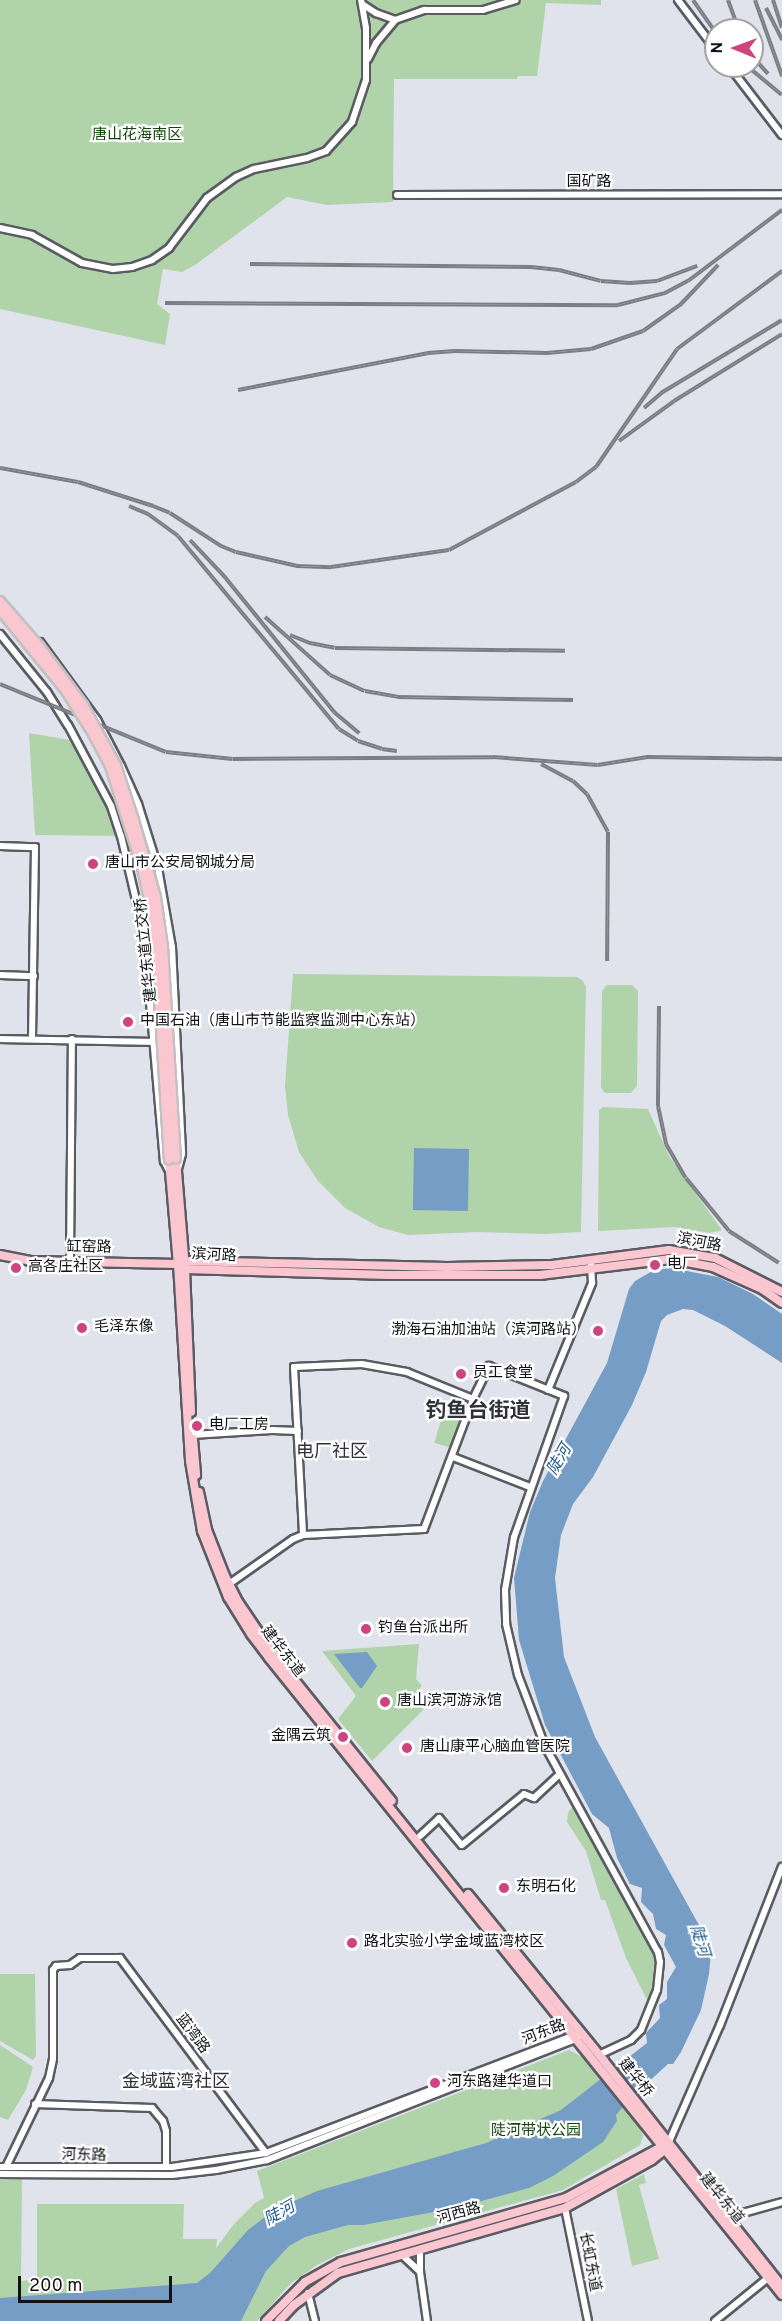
<!DOCTYPE html>
<html>
<head>
<meta charset="utf-8">
<style>
  body { margin:0 }
  #map { position:relative; width:782px; height:2321px; overflow:hidden; background:#e1e3ec; font-family:Overpass,"Noto Sans SC",sans-serif }
  div>[style] { position:absolute }
  .green>* { inset:0; background:#b0d3aa; transform-origin:0 0 }
  .water>* { inset:0; background:#769dc5; transform-origin:0 0 }
  .roads { filter:drop-shadow(2px 0 #5a5b63) drop-shadow(-2px 0 #5a5b63) drop-shadow(0 2px #5a5b63) drop-shadow(0 -2px #5a5b63) }
  .minor>* { height:6px; margin:-3px; padding:0 3px; transform-origin:3px; border-radius:3px; background:#fff }
  .major>* { height:8px; margin:-4px; padding:0 4px; transform-origin:4px; border-radius:4px; background:#fac6cf }
  .rail>* { height:4px; margin-top:-2px; transform-origin:0; background:repeating-linear-gradient(90deg,#fff 0 4.5px,#7b7d83 0 9px); box-sizing:border-box; border-block:2px solid #7b7d83 }
  .bridges { filter:drop-shadow(2px 0 #c1c1c2) drop-shadow(-2px 0 #c1c1c2) drop-shadow(0 2px #c1c1c2) drop-shadow(0 -2px #c1c1c2) }
  .major-bridge>* { height:8px; margin:-4px; padding:0 4px; transform-origin:4px; border-radius:4px; background:#fac6cf }
  .dots>* { width:16px; height:16px; translate:-50% -50%; box-sizing:border-box; border:3px solid #fff; border-radius:50% }
  span { translate:-50% -50%; white-space:nowrap; text-align:center; line-height:1.15; -webkit-text-stroke:4.5px #fff; paint-order:stroke }
  .park-label { font-size:15px; color:#13460b }
  .street-label { font-size:15px; color:#111215 }
  .poi-label { font-size:15px; color:#111215 }
  .left { translate:0 -50%; text-align:left }
  .right { translate:-100% -50%; text-align:right }
  .water-label { font-size:16px; color:#215a8d; font-style:italic }
  .quarter-label { font-size:18px; color:#313239 }
  .district-label { font-size:21px; color:#313239; font-weight:700 }
  .north { position:absolute; left:704px; top:18px; width:60px; height:60px; box-sizing:border-box; background:#fff; border:2px solid #a0a0a1; border-radius:50%; rotate:271deg; font-size:16px; font-weight:700; line-height:24px; text-align:center; color:#111215 }
  .north::after { content:''; display:block; margin:auto; width:21px; height:27px; background:#cd4480; clip-path:polygon(50% 0,100% 100%,50% 72%,0 100%) }
  .scale { position:absolute; left:18px; top:2276px; width:154px; height:27px; box-sizing:border-box; border:3px solid #111215; border-top:0; padding-left:8px; font-size:18px; line-height:21px; white-space:nowrap; color:#111215; -webkit-text-stroke:4px #fff; paint-order:stroke }
</style>
</head>
<body>
<div id="map">
  <div class="green">
    <i style="clip-path:polygon(0 0,601px 0,601px 5px,546px 3px,537px 76px,518px 76px,517px 79px,394px 79px,393px 202px,327px 205px,287px 197px,195px 265px,182px 272px,163px 269px,157px 304px,170px 314px,165px 345px,0 309px)"></i>
    <i style="clip-path:polygon(29px 733px,75px 741px,119px 836px,35px 835px)"></i>
    <i style="clip-path:polygon(293px 974px,577px 977px,583px 981px,586px 987px,581px 1232px,546px 1234px,478px 1232px,408px 1235px,379px 1227px,345px 1208px,318px 1181px,299px 1152px,288px 1115px,285px 1086px)"></i>
    <i style="clip-path:polygon(607px 985px,632px 985px,638px 991px,637px 1086px,631px 1093px,605px 1093px,601px 1088px,602px 991px)"></i>
    <i style="clip-path:polygon(603px 1107px,648px 1109px,669px 1156px,722px 1230px,710px 1233px,675px 1227px,598px 1231px,599px 1110px)"></i>
    <i style="left:443px;top:1414px;width:17px;height:30px;rotate:17deg"></i>
    <i style="clip-path:polygon(419px 1644px,416px 1679px,422px 1686px,413px 1695px,424px 1709px,372px 1761px,338px 1719px,356px 1696px,322px 1651px)"></i>
    <i style="clip-path:polygon(574px 1804px,652px 1948px,657px 1963px,648px 2002px,626px 1958px,605px 1900px,601px 1900px,586px 1851px,567px 1822px,568px 1813px)"></i>
    <i style="clip-path:polygon(0 1974px,35px 1974px,36px 2056px,33px 2060px,0 2041px)"></i>
    <i style="clip-path:polygon(0 2045px,33px 2067px,26px 2090px,8px 2120px,0 2117px)"></i>
    <i style="clip-path:polygon(569px 2050px,586px 2059px,638px 2123px,643px 2136px,640px 2145px,563px 2190px,349px 2249px,317px 2265px,290px 2284px,257px 2321px,0 2321px,0 2179px,22px 2179px,21px 2281px,37px 2279px,37px 2204px,184px 2204px,183px 2239px,217px 2239px,216px 2248px,234px 2224px,255px 2203px,264px 2198px,257px 2171px)"></i>
    <i style="clip-path:polygon(644px 2174px,646px 2183px,639px 2185px,659px 2259px,632px 2266px,616px 2189px)"></i>
  </div>
  <div class="water">
    <i style="left:414px;top:1148px;width:55px;height:62px;rotate:1deg"></i>
    <i style="clip-path:polygon(671px 1268px,718px 1277px,753px 1294px,782px 1314px,782px 1363px,725px 1326px,693px 1310px,683px 1309px,667px 1315px,661px 1321px,646px 1372px,632px 1405px,593px 1477px,573px 1504px,561px 1535px,555px 1578px,564px 1657px,595px 1737px,705px 1936px,711px 1953px,709px 1974px,701px 2010px,681px 2052px,673px 2064px,668px 2064px,644px 2086px,640px 2093px,621px 2109px,616px 2115px,617px 2121px,603px 2142px,553px 2176px,529px 2188px,456px 2208px,363px 2225px,348px 2225px,305px 2237px,289px 2246px,266px 2271px,241px 2321px,0 2321px,0 2298px,197px 2283px,210px 2273px,248px 2230px,274px 2210px,317px 2191px,486px 2143px,561px 2110px,647px 2043px,646px 2033px,660px 2018px,659px 2005px,667px 1999px,667px 1982px,676px 1967px,664px 1945px,666px 1935px,656px 1929px,653px 1914px,641px 1902px,642px 1888px,630px 1884px,617px 1858px,609px 1828px,592px 1814px,545px 1725px,519px 1640px,514px 1578px,530px 1512px,543px 1481px,607px 1363px,629px 1289px,635px 1281px,654px 1270px)"></i>
    <i style="clip-path:polygon(367px 1652px,377px 1666px,362px 1688px,360px 1688px,334px 1654px)"></i>
  </div>
  <div class="roads">
    <div class="minor">
      <i style="left:678px;top:0;width:63px;rotate:52.8deg"></i>
      <i style="left:362px;top:4px;width:17px;rotate:33deg"></i>
      <i style="left:376px;top:13px;width:20px;rotate:20deg"></i>
      <i style="left:395px;top:20px;width:31px;rotate:-19deg"></i>
      <i style="left:424px;top:10px;width:59px"></i>
      <i style="left:483px;top:10px;width:34px;rotate:-17deg"></i>
      <i style="left:368px;top:59px;width:18px;rotate:-63deg"></i>
      <i style="left:376px;top:43px;width:30px;rotate:-50deg"></i>
      <i style="left:729px;top:66px;width:87px;rotate:52.5deg"></i>
      <i style="left:397px;top:195px;width:385px;rotate:-0.1deg"></i>
      <i style="left:0;top:228px;width:33px;rotate:12deg"></i>
      <i style="left:32px;top:235px;width:57px;rotate:29.2deg"></i>
      <i style="left:82px;top:263px;width:32px;rotate:11deg"></i>
      <i style="left:113px;top:269px;width:19px;rotate:-6deg"></i>
      <i style="left:132px;top:267px;width:21px;rotate:-19deg"></i>
      <i style="left:152px;top:260px;width:21px;rotate:-35deg"></i>
      <i style="left:169px;top:248px;width:63px;rotate:-52.8deg"></i>
      <i style="left:207px;top:198px;width:36px;rotate:-36deg"></i>
      <i style="left:236px;top:177px;width:20px;rotate:-24deg"></i>
      <i style="left:254px;top:169px;width:54px;rotate:-11.7deg"></i>
      <i style="left:307px;top:158px;width:20px;rotate:-20deg"></i>
      <i style="left:326px;top:151px;width:39px;rotate:-48deg"></i>
      <i style="left:352px;top:122px;width:44px;rotate:-71.6deg"></i>
      <i style="left:366px;top:80px;width:52px;rotate:-90deg"></i>
      <i style="left:366px;top:28px;width:28px;rotate:-100deg"></i>
      <i style="left:0;top:634px;width:75px;rotate:51deg"></i>
      <i style="left:47px;top:692px;width:39px;rotate:58deg"></i>
      <i style="left:68px;top:725px;width:92px;rotate:62deg"></i>
      <i style="left:111px;top:806px;width:32px;rotate:72deg"></i>
      <i style="left:121px;top:836px;width:101px;rotate:76.8deg"></i>
      <i style="left:144px;top:934px;width:228px;rotate:85deg"></i>
      <i style="left:164px;top:1161px;width:9px;rotate:63deg"></i>
      <i style="left:40px;top:642px;width:97px;rotate:53.8deg"></i>
      <i style="left:97px;top:720px;width:52px;rotate:62.4deg"></i>
      <i style="left:121px;top:766px;width:42px;rotate:65.9deg"></i>
      <i style="left:138px;top:804px;width:67px;rotate:72.6deg"></i>
      <i style="left:158px;top:868px;width:80px;rotate:80deg"></i>
      <i style="left:172px;top:947px;width:207px;rotate:87.2deg"></i>
      <i style="left:182px;top:1154px;width:16px;rotate:105deg"></i>
      <i style="left:0;top:846px;width:35px;rotate:2deg"></i>
      <i style="left:35px;top:847px;width:191px;rotate:90.9deg"></i>
      <i style="left:0;top:975px;width:34px;rotate:2deg"></i>
      <i style="left:0;top:1039px;width:154px;rotate:1.1deg"></i>
      <i style="left:70px;top:1261px;width:222px;rotate:-89.5deg"></i>
      <i style="left:548px;top:1390px;width:116px;rotate:-67.6deg"></i>
      <i style="left:592px;top:1283px;width:19px;rotate:-93deg"></i>
      <i style="left:473px;top:1399px;width:37px;rotate:-64deg"></i>
      <i style="left:489px;top:1366px;width:81px;rotate:21.8deg"></i>
      <i style="left:564px;top:1396px;width:150px;rotate:109.5deg"></i>
      <i style="left:514px;top:1537px;width:54px;rotate:99.6deg"></i>
      <i style="left:505px;top:1590px;width:34px;rotate:88deg"></i>
      <i style="left:506px;top:1624px;width:52px;rotate:76.8deg"></i>
      <i style="left:518px;top:1675px;width:76px;rotate:69.2deg"></i>
      <i style="left:545px;top:1746px;width:235px;rotate:61.3deg"></i>
      <i style="left:658px;top:1952px;width:10px;rotate:79deg"></i>
      <i style="left:660px;top:1962px;width:28px;rotate:96deg"></i>
      <i style="left:657px;top:1990px;width:43px;rotate:111.8deg"></i>
      <i style="left:641px;top:2030px;width:14px;rotate:135deg"></i>
      <i style="left:631px;top:2040px;width:35px;rotate:155deg"></i>
      <i style="left:192px;top:1435px;width:80px;rotate:-3.6deg"></i>
      <i style="left:272px;top:1430px;width:26px;rotate:2deg"></i>
      <i style="left:453px;top:1457px;width:83px;rotate:21.3deg"></i>
      <i style="left:229px;top:1584px;width:78px;rotate:-35.1deg"></i>
      <i style="left:293px;top:1539px;width:11px;rotate:-22deg"></i>
      <i style="left:303px;top:1535px;width:121px;rotate:-2.8deg"></i>
      <i style="left:424px;top:1529px;width:139px;rotate:-69.3deg"></i>
      <i style="left:473px;top:1399px;width:71px;rotate:-157.8deg"></i>
      <i style="left:407px;top:1372px;width:46px;rotate:-169.9deg"></i>
      <i style="left:362px;top:1364px;width:68px;rotate:177.5deg"></i>
      <i style="left:294px;top:1367px;width:168px;rotate:86.9deg"></i>
      <i style="left:420px;top:1836px;width:26px;rotate:-43deg"></i>
      <i style="left:439px;top:1818px;width:35px;rotate:50deg"></i>
      <i style="left:462px;top:1845px;width:80px;rotate:-39.4deg"></i>
      <i style="left:524px;top:1794px;width:11px;rotate:22deg"></i>
      <i style="left:534px;top:1798px;width:35px;rotate:-43deg"></i>
      <i style="left:35px;top:2104px;width:117px;rotate:2deg"></i>
      <i style="left:152px;top:2108px;width:17px;rotate:50deg"></i>
      <i style="left:163px;top:2121px;width:10px;rotate:73deg"></i>
      <i style="left:166px;top:2131px;width:36px;rotate:90deg"></i>
      <i style="left:668px;top:2144px;width:130px;rotate:-66.4deg"></i>
      <i style="left:720px;top:2025px;width:170px;rotate:-68.6deg"></i>
      <i style="left:0;top:2167px;width:172px"></i>
      <i style="left:172px;top:2167px;width:95px;rotate:-8.5deg"></i>
      <i style="left:266px;top:2153px;width:336px;rotate:-20.9deg"></i>
      <i style="left:6px;top:2167px;width:99px;rotate:-64.2deg"></i>
      <i style="left:49px;top:2078px;width:19px;rotate:-78deg"></i>
      <i style="left:53px;top:2059px;width:89px;rotate:-90deg"></i>
      <i style="left:53px;top:1970px;width:5px;rotate:-53deg"></i>
      <i style="left:56px;top:1966px;width:14px;rotate:-4deg"></i>
      <i style="left:70px;top:1965px;width:12px;rotate:-35deg"></i>
      <i style="left:80px;top:1958px;width:40px"></i>
      <i style="left:120px;top:1958px;width:244px;rotate:53.2deg"></i>
      <i style="left:0;top:2174px;width:172px;rotate:0.3deg"></i>
      <i style="left:172px;top:2175px;width:44px;rotate:-6.5deg"></i>
      <i style="left:216px;top:2170px;width:52px;rotate:-11.1deg"></i>
      <i style="left:267px;top:2160px;width:334px;rotate:-21.4deg"></i>
      <i style="left:565px;top:2208px;width:115px;rotate:78.5deg"></i>
      <i style="left:725px;top:2218px;width:59px;rotate:-15.7deg"></i>
      <i style="left:420px;top:2249px;width:23px;rotate:90deg"></i>
      <i style="left:401px;top:2254px;width:26px;rotate:43deg"></i>
      <i style="left:420px;top:2272px;width:49px;rotate:81.9deg"></i>
      <i style="left:308px;top:2293px;width:29px;rotate:76deg"></i>
      <i style="left:715px;top:2321px;width:68px;rotate:-39.1deg"></i>
    </div>
    <div class="major">
      <i style="left:176px;top:1159px;width:110px;rotate:85.3deg"></i>
      <i style="left:185px;top:1269px;width:143px;rotate:87.6deg"></i>
      <i style="left:169px;top:1160px;width:104px;rotate:85.1deg"></i>
      <i style="left:178px;top:1264px;width:197px;rotate:86.5deg"></i>
      <i style="left:190px;top:1461px;width:71px;rotate:80.3deg"></i>
      <i style="left:202px;top:1531px;width:71px;rotate:68.5deg"></i>
      <i style="left:228px;top:1597px;width:44px;rotate:58.1deg"></i>
      <i style="left:251px;top:1634px;width:30px;rotate:53deg"></i>
      <i style="left:269px;top:1658px;width:818px;rotate:51.15deg"></i>
      <i style="left:0;top:1255px;width:31px;rotate:11deg"></i>
      <i style="left:30px;top:1261px;width:148px;rotate:1.2deg"></i>
      <i style="left:182px;top:1261px;width:265px;rotate:1.3deg"></i>
      <i style="left:447px;top:1267px;width:105px;rotate:-1.1deg"></i>
      <i style="left:552px;top:1265px;width:118px;rotate:-7.3deg"></i>
      <i style="left:669px;top:1250px;width:47px;rotate:9.9deg"></i>
      <i style="left:715px;top:1258px;width:75px;rotate:26.9deg"></i>
      <i style="left:182px;top:1267px;width:4px;rotate:34deg"></i>
      <i style="left:185px;top:1269px;width:203px;rotate:1.7deg"></i>
      <i style="left:388px;top:1275px;width:152px"></i>
      <i style="left:540px;top:1275px;width:132px;rotate:-7deg"></i>
      <i style="left:671px;top:1259px;width:43px;rotate:10.8deg"></i>
      <i style="left:713px;top:1267px;width:54px;rotate:24.2deg"></i>
      <i style="left:762px;top:1289px;width:24px;rotate:35deg"></i>
      <i style="left:193px;top:1439px;width:36px;rotate:85deg"></i>
      <i style="left:199px;top:1492px;width:39px;rotate:78deg"></i>
      <i style="left:207px;top:1530px;width:49px;rotate:68.6deg"></i>
      <i style="left:225px;top:1576px;width:30px;rotate:63deg"></i>
      <i style="left:239px;top:1603px;width:59px;rotate:56deg"></i>
      <i style="left:272px;top:1652px;width:191px;rotate:51.2deg"></i>
      <i style="left:468px;top:1894px;width:215px;rotate:50.8deg"></i>
      <i style="left:604px;top:2061px;width:287px;rotate:51.7deg"></i>
      <i style="left:266px;top:2321px;width:55px;rotate:-45deg"></i>
      <i style="left:305px;top:2282px;width:41px;rotate:-29.1deg"></i>
      <i style="left:341px;top:2262px;width:234px;rotate:-15.9deg"></i>
      <i style="left:566px;top:2198px;width:112px;rotate:-28.2deg"></i>
      <i style="left:279px;top:2321px;width:22px;rotate:-47deg"></i>
      <i style="left:294px;top:2305px;width:54px;rotate:-36deg"></i>
      <i style="left:338px;top:2273px;width:236px;rotate:-16deg"></i>
      <i style="left:565px;top:2208px;width:99px;rotate:-28.9deg"></i>
      <i style="left:652px;top:2160px;width:21px;rotate:-39deg"></i>
    </div>
  </div>
  <div class="rail">
    <i style="left:693px;top:0;width:40px;rotate:55.1deg"></i>
    <i style="left:728px;top:0;width:32px;rotate:70deg"></i>
    <i style="left:755px;top:0;width:81px;rotate:70.4deg"></i>
    <i style="left:773px;top:0;width:29px;rotate:72deg"></i>
    <i style="left:766px;top:8px;width:36px;rotate:63deg"></i>
    <i style="left:752px;top:56px;width:24px;rotate:48deg"></i>
    <i style="left:747px;top:66px;width:45px;rotate:39.6deg"></i>
    <i style="left:250px;top:264px;width:281px;rotate:0.6deg"></i>
    <i style="left:531px;top:267px;width:28px;rotate:6deg"></i>
    <i style="left:559px;top:270px;width:43px;rotate:14.7deg"></i>
    <i style="left:601px;top:281px;width:29px;rotate:4deg"></i>
    <i style="left:630px;top:283px;width:27px;rotate:-4deg"></i>
    <i style="left:657px;top:281px;width:43px;rotate:-20.6deg"></i>
    <i style="left:165px;top:303px;width:453px;rotate:0.3deg"></i>
    <i style="left:618px;top:305px;width:49px;rotate:-14.3deg"></i>
    <i style="left:665px;top:293px;width:26px;rotate:-28deg"></i>
    <i style="left:688px;top:281px;width:118px;rotate:-37.1deg"></i>
    <i style="left:238px;top:390px;width:194px;rotate:-11deg"></i>
    <i style="left:428px;top:353px;width:27px;rotate:-4deg"></i>
    <i style="left:455px;top:351px;width:92px;rotate:1.2deg"></i>
    <i style="left:547px;top:353px;width:44px;rotate:-5.2deg"></i>
    <i style="left:591px;top:349px;width:55px;rotate:-19.1deg"></i>
    <i style="left:643px;top:331px;width:47px;rotate:-35.4deg"></i>
    <i style="left:681px;top:304px;width:54px;rotate:-46.5deg"></i>
    <i style="left:644px;top:408px;width:23px;rotate:-41deg"></i>
    <i style="left:661px;top:393px;width:141px;rotate:-31.1deg"></i>
    <i style="left:619px;top:441px;width:68px;rotate:-36deg"></i>
    <i style="left:674px;top:401px;width:127px;rotate:-31.8deg"></i>
    <i style="left:0;top:468px;width:79px;rotate:10.2deg"></i>
    <i style="left:78px;top:482px;width:79px;rotate:17.7deg"></i>
    <i style="left:153px;top:506px;width:18px;rotate:22deg"></i>
    <i style="left:170px;top:513px;width:61px;rotate:32.9deg"></i>
    <i style="left:221px;top:546px;width:16px;rotate:22deg"></i>
    <i style="left:236px;top:552px;width:63px;rotate:12.9deg"></i>
    <i style="left:297px;top:566px;width:34px;rotate:2deg"></i>
    <i style="left:331px;top:567px;width:119px;rotate:-8.2deg"></i>
    <i style="left:449px;top:550px;width:144px;rotate:-28.2deg"></i>
    <i style="left:576px;top:482px;width:25px;rotate:-37deg"></i>
    <i style="left:596px;top:467px;width:143px;rotate:-55.5deg"></i>
    <i style="left:677px;top:349px;width:131px;rotate:-36.6deg"></i>
    <i style="left:129px;top:506px;width:21px;rotate:23deg"></i>
    <i style="left:148px;top:514px;width:37px;rotate:36deg"></i>
    <i style="left:178px;top:536px;width:251px;rotate:50.2deg"></i>
    <i style="left:339px;top:729px;width:22px;rotate:32deg"></i>
    <i style="left:358px;top:741px;width:25px;rotate:18deg"></i>
    <i style="left:382px;top:749px;width:15px;rotate:8deg"></i>
    <i style="left:190px;top:540px;width:50px;rotate:46.6deg"></i>
    <i style="left:224px;top:576px;width:175px;rotate:51deg"></i>
    <i style="left:334px;top:712px;width:33px;rotate:40deg"></i>
    <i style="left:265px;top:617px;width:87px;rotate:41.7deg"></i>
    <i style="left:330px;top:675px;width:38px;rotate:25deg"></i>
    <i style="left:365px;top:691px;width:34px;rotate:10deg"></i>
    <i style="left:398px;top:697px;width:175px;rotate:1deg"></i>
    <i style="left:290px;top:635px;width:22px;rotate:22deg"></i>
    <i style="left:310px;top:643px;width:25px;rotate:11deg"></i>
    <i style="left:335px;top:648px;width:230px;rotate:0.7deg"></i>
    <i style="left:0;top:684px;width:179px;rotate:22.3deg"></i>
    <i style="left:166px;top:752px;width:67px;rotate:6deg"></i>
    <i style="left:233px;top:759px;width:260px;rotate:-0.4deg"></i>
    <i style="left:493px;top:757px;width:105px;rotate:4.4deg"></i>
    <i style="left:598px;top:765px;width:50px;rotate:-9.3deg"></i>
    <i style="left:647px;top:757px;width:135px;rotate:0.8deg"></i>
    <i style="left:541px;top:764px;width:36px;rotate:28deg"></i>
    <i style="left:573px;top:781px;width:19px;rotate:43deg"></i>
    <i style="left:587px;top:794px;width:43px;rotate:61.1deg"></i>
    <i style="left:608px;top:832px;width:129px;rotate:90.4deg"></i>
    <i style="left:659px;top:1006px;width:100px;rotate:90.6deg"></i>
    <i style="left:658px;top:1106px;width:39px;rotate:78deg"></i>
    <i style="left:666px;top:1144px;width:39px;rotate:60deg"></i>
    <i style="left:686px;top:1178px;width:68px;rotate:50.9deg"></i>
    <i style="left:729px;top:1231px;width:59px;rotate:32.6deg"></i>
  </div>
  <div class="bridges">
    <div class="major-bridge">
      <i style="left:0;top:601px;width:60px;rotate:49.1deg"></i>
      <i style="left:39px;top:646px;width:74px;rotate:53.3deg"></i>
      <i style="left:83px;top:705px;width:68px;rotate:61.2deg"></i>
      <i style="left:116px;top:765px;width:58px;rotate:71.9deg"></i>
      <i style="left:134px;top:820px;width:80px;rotate:74.1deg"></i>
      <i style="left:156px;top:897px;width:50px;rotate:82deg"></i>
      <i style="left:163px;top:947px;width:212px;rotate:86.5deg"></i>
      <i style="left:0;top:610px;width:104px;rotate:50.8deg"></i>
      <i style="left:66px;top:691px;width:49px;rotate:57.6deg"></i>
      <i style="left:92px;top:732px;width:38px;rotate:62deg"></i>
      <i style="left:110px;top:766px;width:103px;rotate:72.4deg"></i>
      <i style="left:141px;top:864px;width:36px;rotate:77deg"></i>
      <i style="left:149px;top:899px;width:50px;rotate:82deg"></i>
      <i style="left:156px;top:949px;width:211px;rotate:86.5deg"></i>
    </div>
  </div>
  <div class="dots">
    <i style="left:93px;top:864px;background:#cd4480"></i>
    <i style="left:128px;top:1022px;background:#cd4480"></i>
    <i style="left:655px;top:1265px;background:#cd4480"></i>
    <i style="left:16px;top:1268px;background:#cd4480"></i>
    <i style="left:82px;top:1328px;background:#cd4480"></i>
    <i style="left:598px;top:1331px;background:#cd4480"></i>
    <i style="left:461px;top:1374px;background:#cd4480"></i>
    <i style="left:197px;top:1426px;background:#cd4480"></i>
    <i style="left:366px;top:1629px;background:#cd4480"></i>
    <i style="left:385px;top:1702px;background:#cd4480"></i>
    <i style="left:343px;top:1737px;background:#cd4480"></i>
    <i style="left:407px;top:1748px;background:#cd4480"></i>
    <i style="left:504px;top:1888px;background:#cd4480"></i>
    <i style="left:352px;top:1943px;background:#cd4480"></i>
    <i style="left:435px;top:2083px;background:#cd4480"></i>
  </div>
  <div class="park-label">
    <span style="left:137px;top:136px">唐山花海南区</span>
    <span style="left:536px;top:2132px">陡河带状公园</span>
  </div>
  <div class="street-label">
    <span style="left:589px;top:183px">国矿路</span>
    <span style="left:147px;top:950px;rotate:-96deg">建华东道立交桥</span>
    <span style="left:699px;top:1243px;rotate:11deg">滨河路</span>
    <span style="left:89px;top:1248px;rotate:1deg">缸窑路</span>
    <span style="left:214px;top:1256px;rotate:3deg">滨河路</span>
    <span style="left:282px;top:1652px;rotate:52deg">建华东道</span>
    <span style="left:544px;top:2033px;rotate:-21deg">河东路</span>
    <span style="left:192px;top:2034px;rotate:53deg">蓝湾路</span>
    <span style="left:635px;top:2078px;rotate:51deg">建华桥</span>
    <span style="left:84px;top:2156px;rotate:1deg">河东路</span>
    <span style="left:721px;top:2199px;rotate:51deg">建华东道</span>
    <span style="left:459px;top:2214px;rotate:-15deg">河西路</span>
    <span style="left:589px;top:2262px;rotate:79deg">长虹东道</span>
  </div>
  <div class="poi-label">
    <span class="left" style="left:105px;top:864px">唐山市公安局钢城分局</span>
    <span class="left" style="left:140px;top:1022px">中国石油（唐山市节能监察监测中心东站）</span>
    <span class="left" style="left:667px;top:1265px">电厂</span>
    <span class="left" style="left:28px;top:1268px">高各庄社区</span>
    <span class="left" style="left:94px;top:1328px">毛泽东像</span>
    <span class="right" style="left:586px;top:1331px">渤海石油加油站（滨河路站）</span>
    <span class="left" style="left:473px;top:1374px">员工食堂</span>
    <span class="left" style="left:209px;top:1426px">电厂工房</span>
    <span class="left" style="left:378px;top:1629px">钓鱼台派出所</span>
    <span class="left" style="left:397px;top:1702px">唐山滨河游泳馆</span>
    <span class="right" style="left:331px;top:1737px">金隅云筑</span>
    <span class="left" style="left:420px;top:1748px">唐山康平心脑血管医院</span>
    <span class="left" style="left:516px;top:1888px">东明石化</span>
    <span class="left" style="left:364px;top:1943px">路北实验小学金域蓝湾校区</span>
    <span class="left" style="left:447px;top:2083px">河东路建华道口</span>
  </div>
  <div class="water-label">
    <span style="left:560px;top:1460px;rotate:-60deg">陡河</span>
    <span style="left:699px;top:1941px;rotate:73deg">陡河</span>
    <span style="left:280px;top:2214px;rotate:-29deg">陡河</span>
  </div>
  <div class="quarter-label">
    <span style="left:332px;top:1453px">电厂社区</span>
    <span style="left:176px;top:2083px">金域蓝湾社区</span>
  </div>
  <div class="district-label">
    <span style="left:478px;top:1412px">钓鱼台街道</span>
  </div>
  <div class="north">N</div>
  <div class="scale">200 m</div>
</div>
</body>
</html>
